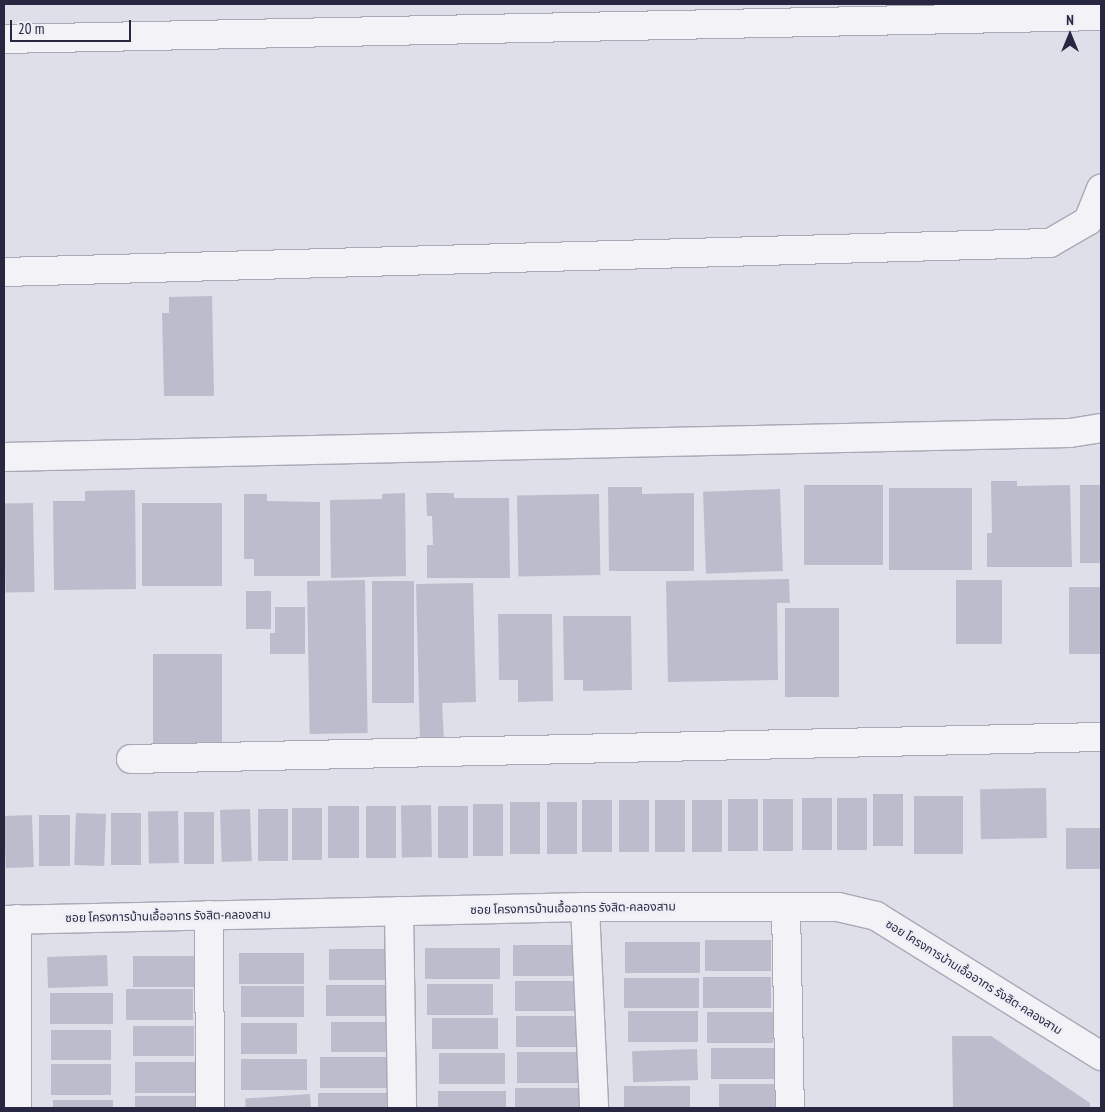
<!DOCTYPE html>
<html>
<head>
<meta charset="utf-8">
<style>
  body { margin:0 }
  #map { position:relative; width:1105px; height:1112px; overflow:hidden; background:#dfdfe9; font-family:"PT Sans Narrow","Noto Sans Thai",sans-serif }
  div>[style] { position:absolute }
  .building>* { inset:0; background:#bcbccc; transform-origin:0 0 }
  .roads { filter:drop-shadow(1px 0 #a8a8b7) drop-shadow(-1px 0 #a8a8b7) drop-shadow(0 1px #a8a8b7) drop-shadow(0 -1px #a8a8b7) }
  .minor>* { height:28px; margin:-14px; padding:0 14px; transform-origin:14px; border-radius:14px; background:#f2f2f7 }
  span { translate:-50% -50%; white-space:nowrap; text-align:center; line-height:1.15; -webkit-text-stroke:4.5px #eeeff6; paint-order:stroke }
  .street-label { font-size:12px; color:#272741 }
  .frame { position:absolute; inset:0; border:5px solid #272741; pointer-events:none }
  .north { position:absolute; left:1045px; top:10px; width:50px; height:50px; -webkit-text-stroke:4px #eeeff6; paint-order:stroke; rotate:0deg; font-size:14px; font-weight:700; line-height:20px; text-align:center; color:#272741 }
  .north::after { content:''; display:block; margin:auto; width:18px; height:22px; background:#272741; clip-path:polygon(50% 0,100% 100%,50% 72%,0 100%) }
  .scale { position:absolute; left:10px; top:20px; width:121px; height:22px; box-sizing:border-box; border:2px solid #272741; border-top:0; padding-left:6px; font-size:15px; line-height:18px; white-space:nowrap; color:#272741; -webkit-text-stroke:4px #eeeff6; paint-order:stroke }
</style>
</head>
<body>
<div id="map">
  <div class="building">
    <i style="clip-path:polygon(212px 296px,214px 396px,164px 396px,162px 313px,169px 313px,169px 297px)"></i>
    <i style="clip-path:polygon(991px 481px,1017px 481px,1017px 486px,1070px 485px,1072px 567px,987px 567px,987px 533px,992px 533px)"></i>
    <i style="left:804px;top:485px;width:79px;height:80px"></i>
    <i style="left:1080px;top:485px;width:21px;height:78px"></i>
    <i style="clip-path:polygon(608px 487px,642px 487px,642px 494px,694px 493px,694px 571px,609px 571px)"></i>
    <i style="left:889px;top:488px;width:83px;height:82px"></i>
    <i style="left:780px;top:489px;width:82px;height:77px;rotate:88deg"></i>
    <i style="clip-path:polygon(135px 490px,136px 589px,54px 590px,53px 501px,85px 501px,85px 491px)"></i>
    <i style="clip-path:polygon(405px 493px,406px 576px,331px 578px,330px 500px,382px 499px,382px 494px)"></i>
    <i style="clip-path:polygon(426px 493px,454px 493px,454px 498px,509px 498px,510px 578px,427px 578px,427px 545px,433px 545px,432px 516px,427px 516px)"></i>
    <i style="clip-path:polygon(244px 494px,267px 494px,267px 501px,320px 502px,320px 576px,254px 576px,254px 559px,244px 559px)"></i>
    <i style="left:599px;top:494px;width:81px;height:82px;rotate:89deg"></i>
    <i style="left:33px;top:503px;width:89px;height:29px;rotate:89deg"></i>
    <i style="left:142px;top:503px;width:80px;height:83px"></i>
    <i style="clip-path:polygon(789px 579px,790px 603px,777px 603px,778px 680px,668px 682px,666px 581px)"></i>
    <i style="left:365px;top:580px;width:153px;height:58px;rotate:89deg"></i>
    <i style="left:956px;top:580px;width:46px;height:64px"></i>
    <i style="left:414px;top:581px;width:122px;height:42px;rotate:90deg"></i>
    <i style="clip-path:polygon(473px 583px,476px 702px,442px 703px,444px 740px,420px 741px,416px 584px)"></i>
    <i style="left:1101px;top:587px;width:67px;height:32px;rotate:90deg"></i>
    <i style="left:246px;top:591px;width:25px;height:38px"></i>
    <i style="clip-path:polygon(275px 607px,305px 607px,305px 654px,270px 654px,270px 633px,275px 633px)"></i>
    <i style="left:839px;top:608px;width:89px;height:54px;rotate:90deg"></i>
    <i style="clip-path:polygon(498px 614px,552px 614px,553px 701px,518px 702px,518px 680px,499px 680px)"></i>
    <i style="clip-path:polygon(563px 616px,631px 616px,632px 690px,583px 691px,583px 680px,564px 680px)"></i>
    <i style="left:153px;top:654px;width:69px;height:94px"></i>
    <i style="left:1046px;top:788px;width:50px;height:66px;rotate:89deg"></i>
    <i style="left:873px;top:794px;width:30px;height:52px"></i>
    <i style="left:914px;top:796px;width:49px;height:58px"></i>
    <i style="left:802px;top:798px;width:30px;height:52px"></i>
    <i style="left:837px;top:798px;width:30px;height:52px"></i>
    <i style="left:728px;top:799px;width:30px;height:52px"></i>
    <i style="left:763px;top:799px;width:30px;height:52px"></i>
    <i style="left:582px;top:800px;width:30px;height:52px"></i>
    <i style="left:619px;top:800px;width:30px;height:52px"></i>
    <i style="left:655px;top:800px;width:30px;height:52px"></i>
    <i style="left:692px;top:800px;width:30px;height:52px"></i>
    <i style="left:540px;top:802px;width:52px;height:30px;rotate:90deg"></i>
    <i style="left:577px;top:802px;width:52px;height:30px;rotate:90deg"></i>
    <i style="left:473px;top:804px;width:30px;height:52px"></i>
    <i style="left:431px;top:805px;width:52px;height:30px;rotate:89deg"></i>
    <i style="left:328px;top:806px;width:31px;height:52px"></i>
    <i style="left:366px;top:806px;width:30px;height:52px"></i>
    <i style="left:438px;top:806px;width:30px;height:52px"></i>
    <i style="left:292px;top:808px;width:30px;height:52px"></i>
    <i style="left:250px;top:809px;width:52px;height:30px;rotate:88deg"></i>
    <i style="left:258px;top:809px;width:30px;height:52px"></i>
    <i style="left:178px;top:811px;width:52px;height:30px;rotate:89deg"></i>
    <i style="left:184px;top:812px;width:30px;height:52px"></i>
    <i style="left:76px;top:813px;width:30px;height:52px;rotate:2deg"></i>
    <i style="left:111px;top:813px;width:30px;height:52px"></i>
    <i style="left:32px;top:815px;width:52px;height:28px;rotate:88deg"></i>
    <i style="left:39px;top:815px;width:31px;height:51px"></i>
    <i style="left:1101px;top:828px;width:41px;height:35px;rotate:90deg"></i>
    <i style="left:771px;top:940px;width:31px;height:66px;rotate:90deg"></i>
    <i style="left:700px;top:942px;width:31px;height:75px;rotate:90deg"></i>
    <i style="left:579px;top:945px;width:31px;height:66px;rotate:90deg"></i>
    <i style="left:500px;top:948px;width:31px;height:75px;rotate:90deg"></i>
    <i style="left:329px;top:949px;width:58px;height:31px"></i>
    <i style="left:239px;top:953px;width:65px;height:31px"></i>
    <i style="left:107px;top:955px;width:31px;height:60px;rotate:88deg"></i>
    <i style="left:194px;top:956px;width:31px;height:61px;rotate:90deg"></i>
    <i style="left:703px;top:977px;width:68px;height:31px"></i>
    <i style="left:699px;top:978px;width:30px;height:75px;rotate:90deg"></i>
    <i style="left:515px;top:981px;width:66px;height:30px"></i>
    <i style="left:493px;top:984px;width:31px;height:66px;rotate:90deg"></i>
    <i style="left:387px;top:985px;width:31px;height:61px;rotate:90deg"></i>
    <i style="left:304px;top:986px;width:31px;height:63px;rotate:90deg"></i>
    <i style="left:126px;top:989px;width:67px;height:31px"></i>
    <i style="left:50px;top:993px;width:63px;height:31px"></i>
    <i style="left:628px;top:1011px;width:70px;height:31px"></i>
    <i style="left:773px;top:1012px;width:31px;height:66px;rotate:90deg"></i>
    <i style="left:516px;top:1016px;width:66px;height:31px"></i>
    <i style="left:432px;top:1018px;width:66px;height:31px"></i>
    <i style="left:389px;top:1022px;width:30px;height:58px;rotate:90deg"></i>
    <i style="left:297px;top:1023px;width:31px;height:56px;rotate:90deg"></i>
    <i style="left:133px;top:1026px;width:61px;height:30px"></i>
    <i style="left:51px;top:1030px;width:60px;height:30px"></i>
    <i style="clip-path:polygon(952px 1036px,991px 1036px,1090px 1103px,1090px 1108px,953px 1108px)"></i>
    <i style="left:711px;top:1048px;width:66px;height:31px"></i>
    <i style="left:697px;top:1049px;width:31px;height:65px;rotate:88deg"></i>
    <i style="left:583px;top:1052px;width:31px;height:66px;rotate:90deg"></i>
    <i style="left:505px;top:1053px;width:31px;height:66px;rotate:90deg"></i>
    <i style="left:389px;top:1057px;width:31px;height:69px;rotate:90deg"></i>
    <i style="left:307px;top:1059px;width:31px;height:66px;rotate:90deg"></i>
    <i style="left:135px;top:1062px;width:61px;height:31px"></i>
    <i style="left:51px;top:1064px;width:60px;height:31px"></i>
    <i style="left:719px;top:1084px;width:59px;height:24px"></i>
    <i style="left:690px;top:1086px;width:22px;height:66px;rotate:90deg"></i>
    <i style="left:584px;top:1088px;width:20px;height:69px;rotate:90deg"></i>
    <i style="left:506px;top:1091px;width:17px;height:68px;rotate:90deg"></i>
    <i style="left:392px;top:1093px;width:15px;height:74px;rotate:90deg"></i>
    <i style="left:310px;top:1094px;width:14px;height:65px;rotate:86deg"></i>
    <i style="left:196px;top:1096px;width:12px;height:61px;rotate:90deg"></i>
    <i style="left:53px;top:1100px;width:60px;height:8px"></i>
  </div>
  <div class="roads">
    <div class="minor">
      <i style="left:4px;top:39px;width:1097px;rotate:-1.2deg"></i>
      <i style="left:4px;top:272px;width:1046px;rotate:-1.59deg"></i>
      <i style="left:1050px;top:243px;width:44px;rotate:-30.1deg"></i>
      <i style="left:1088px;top:221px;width:35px;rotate:-68deg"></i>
      <i style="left:4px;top:457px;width:1066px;rotate:-1.29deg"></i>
      <i style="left:1070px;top:433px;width:31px;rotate:-9deg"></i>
      <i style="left:131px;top:759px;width:970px;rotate:-1.3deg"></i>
      <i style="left:585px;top:907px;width:201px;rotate:87.4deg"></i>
      <i style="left:786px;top:907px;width:201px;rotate:88.9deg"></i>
      <i style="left:399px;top:911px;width:197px;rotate:89.1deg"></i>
      <i style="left:209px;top:915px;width:193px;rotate:89.7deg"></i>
      <i style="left:17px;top:919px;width:189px;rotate:90deg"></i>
      <i style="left:4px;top:920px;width:581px;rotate:-1.28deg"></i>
      <i style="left:585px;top:907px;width:253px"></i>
      <i style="left:838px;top:907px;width:39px;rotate:13deg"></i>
      <i style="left:876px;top:916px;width:265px;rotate:31.9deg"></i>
    </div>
  </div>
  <div class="street-label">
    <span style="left:573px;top:908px;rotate:-1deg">ซอย โครงการบ้านเอื้ออาทร รังสิต-คลองสาม</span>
    <span style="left:168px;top:916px;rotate:-1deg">ซอย โครงการบ้านเอื้ออาทร รังสิต-คลองสาม</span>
    <span style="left:974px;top:977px;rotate:32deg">ซอย โครงการบ้านเอื้ออาทร รังสิต-คลองสาม</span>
  </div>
  <div class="frame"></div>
  <div class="north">N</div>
  <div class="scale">20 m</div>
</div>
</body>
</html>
